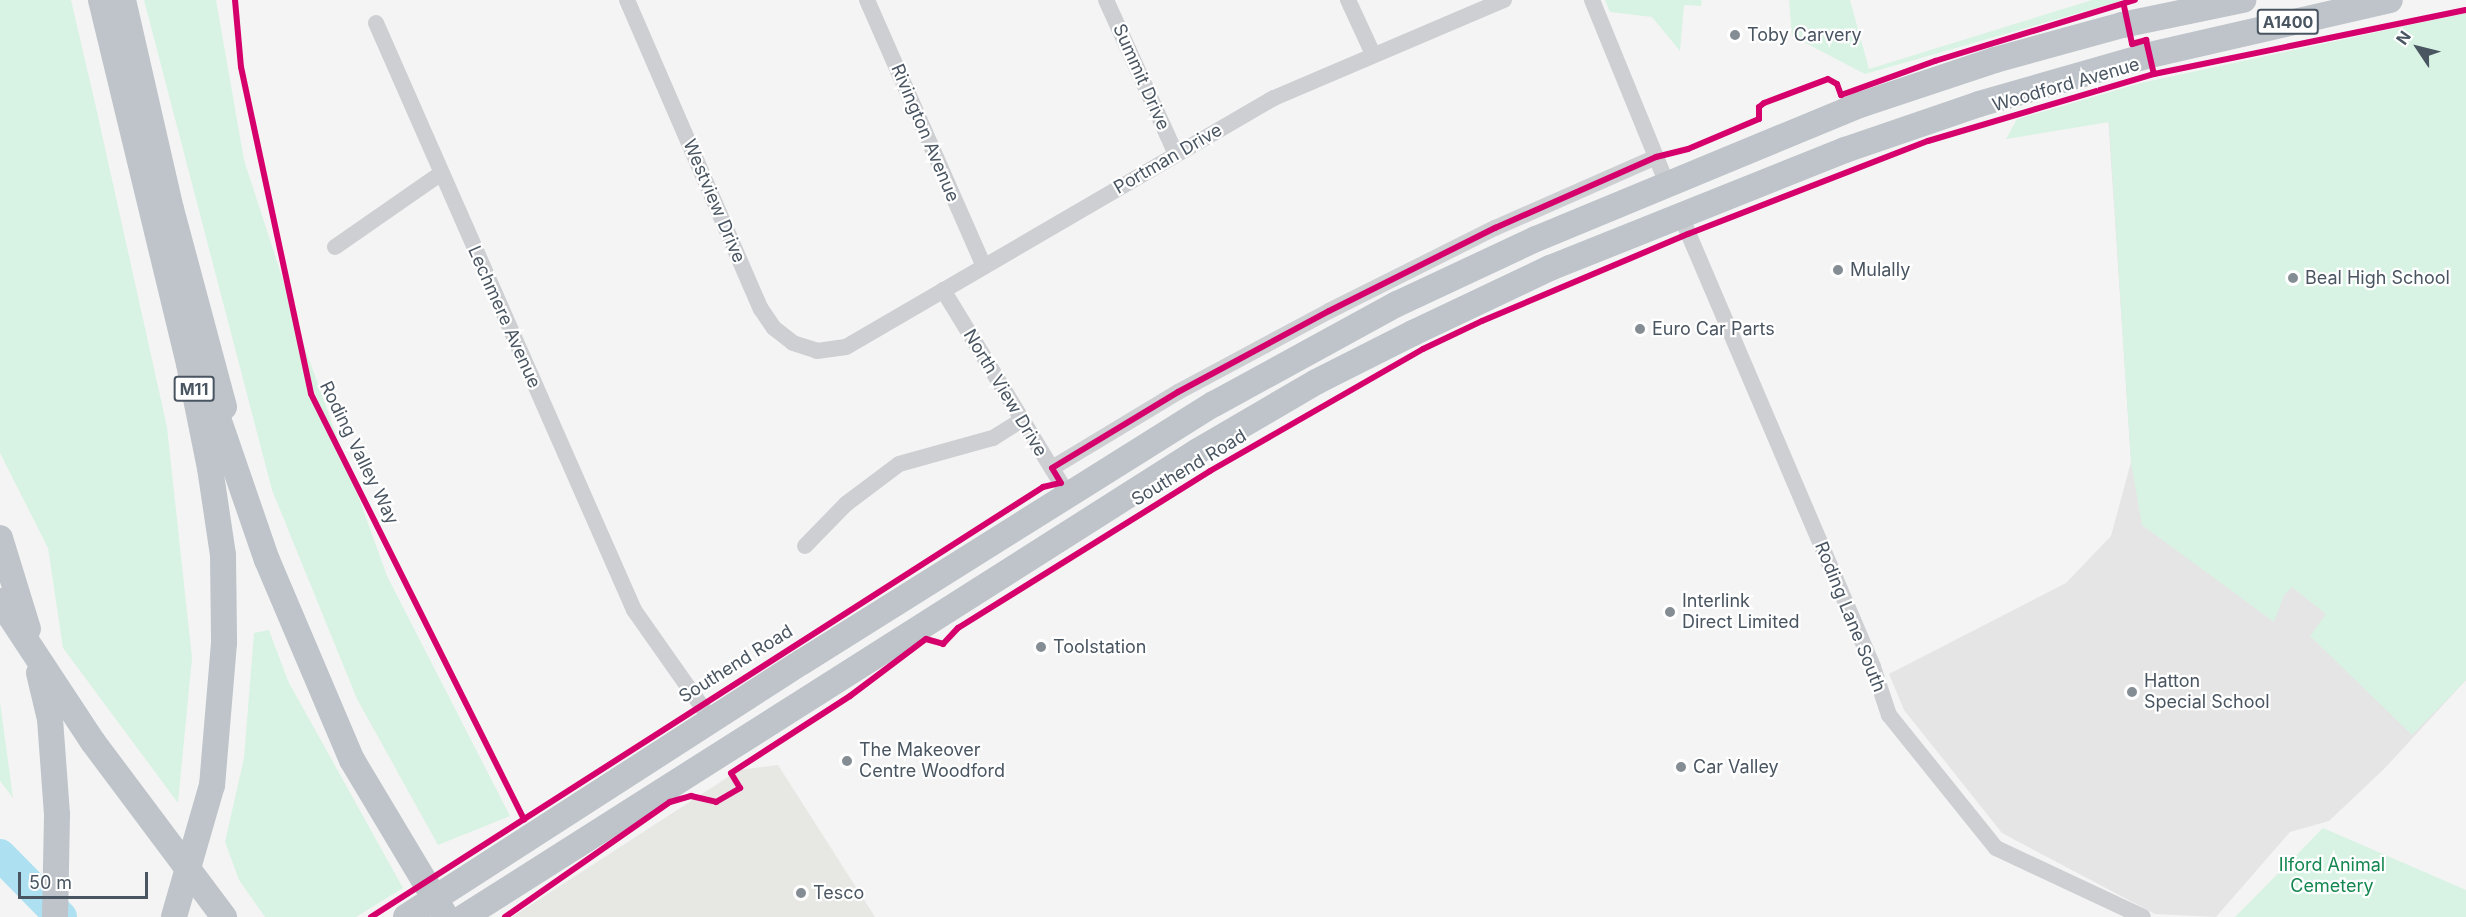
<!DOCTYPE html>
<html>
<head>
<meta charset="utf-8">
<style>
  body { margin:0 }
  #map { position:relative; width:2466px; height:917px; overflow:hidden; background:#f4f4f4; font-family:Inter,sans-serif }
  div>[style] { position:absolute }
  .commercial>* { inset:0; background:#e7e7e3 }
  .education>* { inset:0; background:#e5e5e6 }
  .green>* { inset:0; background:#d8f3e3 }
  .river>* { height:32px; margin:-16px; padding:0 16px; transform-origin:16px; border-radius:16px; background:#ade1f1 }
  .minor>* { height:16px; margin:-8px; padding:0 8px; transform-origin:8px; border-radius:8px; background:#cdcfd2 }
  .highway>* { height:26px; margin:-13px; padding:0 13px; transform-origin:13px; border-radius:13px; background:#bec4c9 }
  .cycleway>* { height:6px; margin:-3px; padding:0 3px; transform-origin:3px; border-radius:3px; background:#d6006c }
  .dots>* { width:16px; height:16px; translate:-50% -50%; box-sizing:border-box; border:3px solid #fff; border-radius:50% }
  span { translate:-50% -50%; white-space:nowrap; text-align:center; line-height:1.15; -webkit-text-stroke:4.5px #fff; paint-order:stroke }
  .shield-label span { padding:2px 4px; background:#fff; border:2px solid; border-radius:4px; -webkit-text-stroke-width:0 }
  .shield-label { font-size:16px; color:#495561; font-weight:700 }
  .poi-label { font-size:18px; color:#495561 }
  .left { translate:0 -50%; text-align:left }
  .street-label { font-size:18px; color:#495561 }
  .park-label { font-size:18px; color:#158750 }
  .north { position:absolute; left:2388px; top:18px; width:60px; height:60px; -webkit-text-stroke:4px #fff; paint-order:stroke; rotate:305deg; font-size:16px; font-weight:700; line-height:24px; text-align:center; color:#495561 }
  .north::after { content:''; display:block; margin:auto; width:21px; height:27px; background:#495561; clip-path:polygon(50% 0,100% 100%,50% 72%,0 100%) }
  .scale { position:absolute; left:18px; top:872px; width:130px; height:27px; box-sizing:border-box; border:3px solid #495561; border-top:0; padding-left:8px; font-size:18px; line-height:21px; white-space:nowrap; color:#495561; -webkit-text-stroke:4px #fff; paint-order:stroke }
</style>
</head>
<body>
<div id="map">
  <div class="commercial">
    <i style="clip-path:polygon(778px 765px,875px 917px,512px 917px,739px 770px)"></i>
  </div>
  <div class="education">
    <i style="clip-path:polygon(2107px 100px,2466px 680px,2385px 768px,2329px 821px,2290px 832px,2216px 917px,2155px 914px,2002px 833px,1904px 710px,1889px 674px,2066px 583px,2111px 536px,2131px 462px)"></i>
  </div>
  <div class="green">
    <i style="clip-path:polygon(0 0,71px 0,95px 103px,167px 427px,192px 658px,178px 803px,63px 648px,48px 548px,0 453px)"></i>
    <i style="clip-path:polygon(144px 0,216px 0,244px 160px,305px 348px,387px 576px,510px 816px,438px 845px,357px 699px,272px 490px)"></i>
    <i style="clip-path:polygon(1605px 0,1701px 0,1702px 2px,1701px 6px,1684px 5px,1680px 51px,1652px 17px,1610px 12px)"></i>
    <i style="clip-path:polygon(1789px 0,1850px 0,1869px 69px,2092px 0,2124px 0,1865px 74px,1792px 36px)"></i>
    <i style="clip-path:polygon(2466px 13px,2466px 680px,2412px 735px,2310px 636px,2326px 614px,2292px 587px,2284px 595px,2274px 622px,2142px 525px,2131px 462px,2109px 122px,2006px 139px,2017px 119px,2141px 83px)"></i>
    <i style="clip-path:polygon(269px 630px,288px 681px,403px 888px,356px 917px,265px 917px,239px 880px,225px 842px,244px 758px,254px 633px)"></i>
    <i style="clip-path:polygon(0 702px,13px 798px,0 781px)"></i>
    <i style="clip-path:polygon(2323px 828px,2466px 890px,2466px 917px,2235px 917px)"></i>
  </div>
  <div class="river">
    <i style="left:0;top:855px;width:87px;rotate:45.5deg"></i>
  </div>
  <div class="minor">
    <i style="left:627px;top:0;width:337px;rotate:66.6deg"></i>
    <i style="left:761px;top:309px;width:23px;rotate:56deg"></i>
    <i style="left:774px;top:328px;width:24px;rotate:38deg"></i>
    <i style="left:793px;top:343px;width:25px;rotate:18deg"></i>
    <i style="left:817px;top:351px;width:29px;rotate:-8deg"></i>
    <i style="left:846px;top:347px;width:495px;rotate:-30.2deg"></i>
    <i style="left:1274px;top:98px;width:250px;rotate:-23.1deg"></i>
    <i style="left:867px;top:0;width:291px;rotate:66.3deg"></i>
    <i style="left:1106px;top:0;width:169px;rotate:65.6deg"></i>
    <i style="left:1348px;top:0;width:60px;rotate:65.2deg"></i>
    <i style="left:1592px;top:0;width:199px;rotate:67.8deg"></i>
    <i style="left:376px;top:23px;width:641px;rotate:66.27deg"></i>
    <i style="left:634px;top:610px;width:136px;rotate:54.9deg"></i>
    <i style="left:1680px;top:214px;width:492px;rotate:66.9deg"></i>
    <i style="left:1873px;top:667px;width:51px;rotate:71.6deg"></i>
    <i style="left:1889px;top:715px;width:171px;rotate:51.2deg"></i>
    <i style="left:1996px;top:848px;width:162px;rotate:25.1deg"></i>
    <i style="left:335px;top:247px;width:128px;rotate:-34.8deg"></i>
    <i style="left:943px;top:290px;width:240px;rotate:58.6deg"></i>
    <i style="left:1052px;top:468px;width:147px;rotate:-31.1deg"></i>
    <i style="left:1178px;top:392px;width:171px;rotate:-28.2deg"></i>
    <i style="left:1329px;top:311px;width:186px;rotate:-26.6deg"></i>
    <i style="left:1495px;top:228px;width:176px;rotate:-23.8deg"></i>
    <i style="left:805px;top:546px;width:59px;rotate:-45.7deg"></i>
    <i style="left:846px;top:504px;width:66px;rotate:-37deg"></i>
    <i style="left:899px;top:464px;width:98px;rotate:-15.5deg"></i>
    <i style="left:993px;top:438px;width:34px;rotate:-32deg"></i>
  </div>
  <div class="highway">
    <i style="left:101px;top:0;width:374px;rotate:76.4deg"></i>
    <i style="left:189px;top:364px;width:106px;rotate:78.6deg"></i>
    <i style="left:210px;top:468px;width:88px;rotate:81.5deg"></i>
    <i style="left:223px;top:555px;width:88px;rotate:89.3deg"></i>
    <i style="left:224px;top:643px;width:143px;rotate:94.8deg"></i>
    <i style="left:212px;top:785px;width:137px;rotate:106.1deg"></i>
    <i style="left:123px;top:0;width:214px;rotate:77.1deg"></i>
    <i style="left:171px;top:209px;width:205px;rotate:75deg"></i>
    <i style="left:208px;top:389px;width:181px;rotate:71deg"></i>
    <i style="left:267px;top:560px;width:217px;rotate:67deg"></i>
    <i style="left:352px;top:760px;width:183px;rotate:59.1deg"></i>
    <i style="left:0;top:538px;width:95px;rotate:72.9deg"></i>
    <i style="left:0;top:601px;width:169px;rotate:56.6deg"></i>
    <i style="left:93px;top:742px;width:219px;rotate:53.2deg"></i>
    <i style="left:39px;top:673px;width:47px;rotate:76.6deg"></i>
    <i style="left:50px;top:719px;width:96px;rotate:85.8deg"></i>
    <i style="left:57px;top:815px;width:102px;rotate:91.1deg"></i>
    <i style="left:406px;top:917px;width:471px;rotate:-32.8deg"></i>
    <i style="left:802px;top:662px;width:486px;rotate:-32.1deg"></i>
    <i style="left:1214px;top:404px;width:209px;rotate:-28.7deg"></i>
    <i style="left:1397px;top:304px;width:153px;rotate:-25.1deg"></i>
    <i style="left:1536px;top:239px;width:351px;rotate:-22.5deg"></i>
    <i style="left:1860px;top:105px;width:142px;rotate:-18.4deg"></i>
    <i style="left:1995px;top:60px;width:132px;rotate:-15.4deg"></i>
    <i style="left:2122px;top:25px;width:124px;rotate:-11.7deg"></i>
    <i style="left:464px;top:917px;width:869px;rotate:-32.41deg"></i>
    <i style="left:1198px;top:451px;width:137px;rotate:-30.3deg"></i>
    <i style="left:1316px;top:382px;width:109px;rotate:-26.8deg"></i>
    <i style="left:1413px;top:333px;width:152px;rotate:-25.4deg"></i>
    <i style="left:1550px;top:268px;width:318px;rotate:-21.8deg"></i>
    <i style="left:1845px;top:150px;width:142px;rotate:-18.9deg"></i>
    <i style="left:1979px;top:104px;width:178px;rotate:-16deg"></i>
    <i style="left:2150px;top:55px;width:246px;rotate:-12.9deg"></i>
  </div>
  <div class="cycleway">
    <i style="left:235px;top:0;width:67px;rotate:84.9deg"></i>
    <i style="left:241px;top:67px;width:334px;rotate:77.9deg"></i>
    <i style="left:311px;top:394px;width:476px;rotate:63.4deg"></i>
    <i style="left:2124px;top:6px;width:39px;rotate:78deg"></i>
    <i style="left:2132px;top:44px;width:15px;rotate:-16deg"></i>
    <i style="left:2146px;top:40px;width:35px;rotate:77deg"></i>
    <i style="left:371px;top:917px;width:798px;rotate:-32.61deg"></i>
    <i style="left:1043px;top:487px;width:18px;rotate:-13deg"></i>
    <i style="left:1061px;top:483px;width:17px;rotate:-121deg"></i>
    <i style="left:1052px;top:468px;width:147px;rotate:-31.1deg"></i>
    <i style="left:1178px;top:392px;width:171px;rotate:-28.2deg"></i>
    <i style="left:1329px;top:311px;width:186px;rotate:-26.6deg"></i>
    <i style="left:1495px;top:228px;width:176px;rotate:-23.8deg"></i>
    <i style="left:1656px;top:157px;width:33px;rotate:-14deg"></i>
    <i style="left:1688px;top:149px;width:77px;rotate:-22.9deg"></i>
    <i style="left:1759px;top:119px;width:12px;rotate:-90deg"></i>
    <i style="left:1759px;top:107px;width:6px;rotate:-39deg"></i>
    <i style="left:1764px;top:103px;width:68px;rotate:-20.6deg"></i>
    <i style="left:1828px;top:79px;width:10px;rotate:29deg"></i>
    <i style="left:1837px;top:84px;width:12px;rotate:70deg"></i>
    <i style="left:1841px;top:95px;width:100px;rotate:-19.9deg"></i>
    <i style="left:1935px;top:61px;width:209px;rotate:-17deg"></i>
    <i style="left:505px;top:917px;width:201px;rotate:-34.9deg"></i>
    <i style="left:670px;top:802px;width:22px;rotate:-16deg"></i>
    <i style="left:691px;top:796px;width:26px;rotate:13deg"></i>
    <i style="left:716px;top:802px;width:28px;rotate:-30deg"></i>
    <i style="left:740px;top:788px;width:17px;rotate:-121deg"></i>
    <i style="left:731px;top:773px;width:142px;rotate:-32.9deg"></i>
    <i style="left:850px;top:696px;width:95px;rotate:-36.9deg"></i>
    <i style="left:926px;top:639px;width:18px;rotate:16deg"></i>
    <i style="left:943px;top:644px;width:22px;rotate:-47deg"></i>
    <i style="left:958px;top:628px;width:297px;rotate:-31.9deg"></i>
    <i style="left:1210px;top:471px;width:245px;rotate:-29.8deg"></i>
    <i style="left:1423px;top:349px;width:65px;rotate:-25.4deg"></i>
    <i style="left:1482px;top:321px;width:224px;rotate:-22.9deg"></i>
    <i style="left:1688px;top:234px;width:257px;rotate:-21.2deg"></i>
    <i style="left:1928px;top:141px;width:236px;rotate:-16.5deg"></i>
    <i style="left:2154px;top:74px;width:318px;rotate:-11.6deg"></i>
  </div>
  <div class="dots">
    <i style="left:1735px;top:35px;background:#858d94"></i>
    <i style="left:1838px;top:270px;background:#858d94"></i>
    <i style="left:2293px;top:278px;background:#858d94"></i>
    <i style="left:1640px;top:329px;background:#858d94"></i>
    <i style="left:1670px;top:612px;background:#858d94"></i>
    <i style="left:1041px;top:647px;background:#858d94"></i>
    <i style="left:2132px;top:692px;background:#858d94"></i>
    <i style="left:847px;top:761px;background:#858d94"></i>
    <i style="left:1681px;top:767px;background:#858d94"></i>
    <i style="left:801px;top:893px;background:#858d94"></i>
  </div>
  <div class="shield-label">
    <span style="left:2288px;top:22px">A1400</span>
    <span style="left:194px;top:389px">M11</span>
  </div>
  <div class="poi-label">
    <span class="left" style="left:1747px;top:35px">Toby Carvery</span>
    <span class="left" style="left:1850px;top:270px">Mulally</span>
    <span class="left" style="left:2305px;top:278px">Beal High School</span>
    <span class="left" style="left:1652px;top:329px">Euro Car Parts</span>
    <span class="left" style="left:1682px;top:612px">Interlink<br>Direct Limited</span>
    <span class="left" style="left:1053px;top:647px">Toolstation</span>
    <span class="left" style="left:2144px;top:692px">Hatton<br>Special School</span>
    <span class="left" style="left:859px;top:761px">The Makeover<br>Centre Woodford</span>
    <span class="left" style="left:1693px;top:767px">Car Valley</span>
    <span class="left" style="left:813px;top:893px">Tesco</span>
  </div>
  <div class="street-label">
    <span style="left:1141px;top:77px;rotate:66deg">Summit Drive</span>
    <span style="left:2066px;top:85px;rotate:-16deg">Woodford Avenue</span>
    <span style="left:925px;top:133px;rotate:67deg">Rivington Avenue</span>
    <span style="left:1168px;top:159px;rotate:-30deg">Portman Drive</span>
    <span style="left:714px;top:201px;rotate:67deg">Westview Drive</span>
    <span style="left:504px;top:317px;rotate:66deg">Lechmere Avenue</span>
    <span style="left:1005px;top:393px;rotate:59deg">North View Drive</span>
    <span style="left:359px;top:453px;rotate:64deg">Roding Valley Way</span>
    <span style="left:1189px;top:468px;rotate:-31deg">Southend Road</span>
    <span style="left:1850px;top:617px;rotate:68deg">Roding Lane South</span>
    <span style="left:736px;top:664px;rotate:-32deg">Southend Road</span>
  </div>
  <div class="park-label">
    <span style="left:2332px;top:876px">Ilford Animal<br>Cemetery</span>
  </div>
  <div class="north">N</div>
  <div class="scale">50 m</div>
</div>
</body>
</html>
